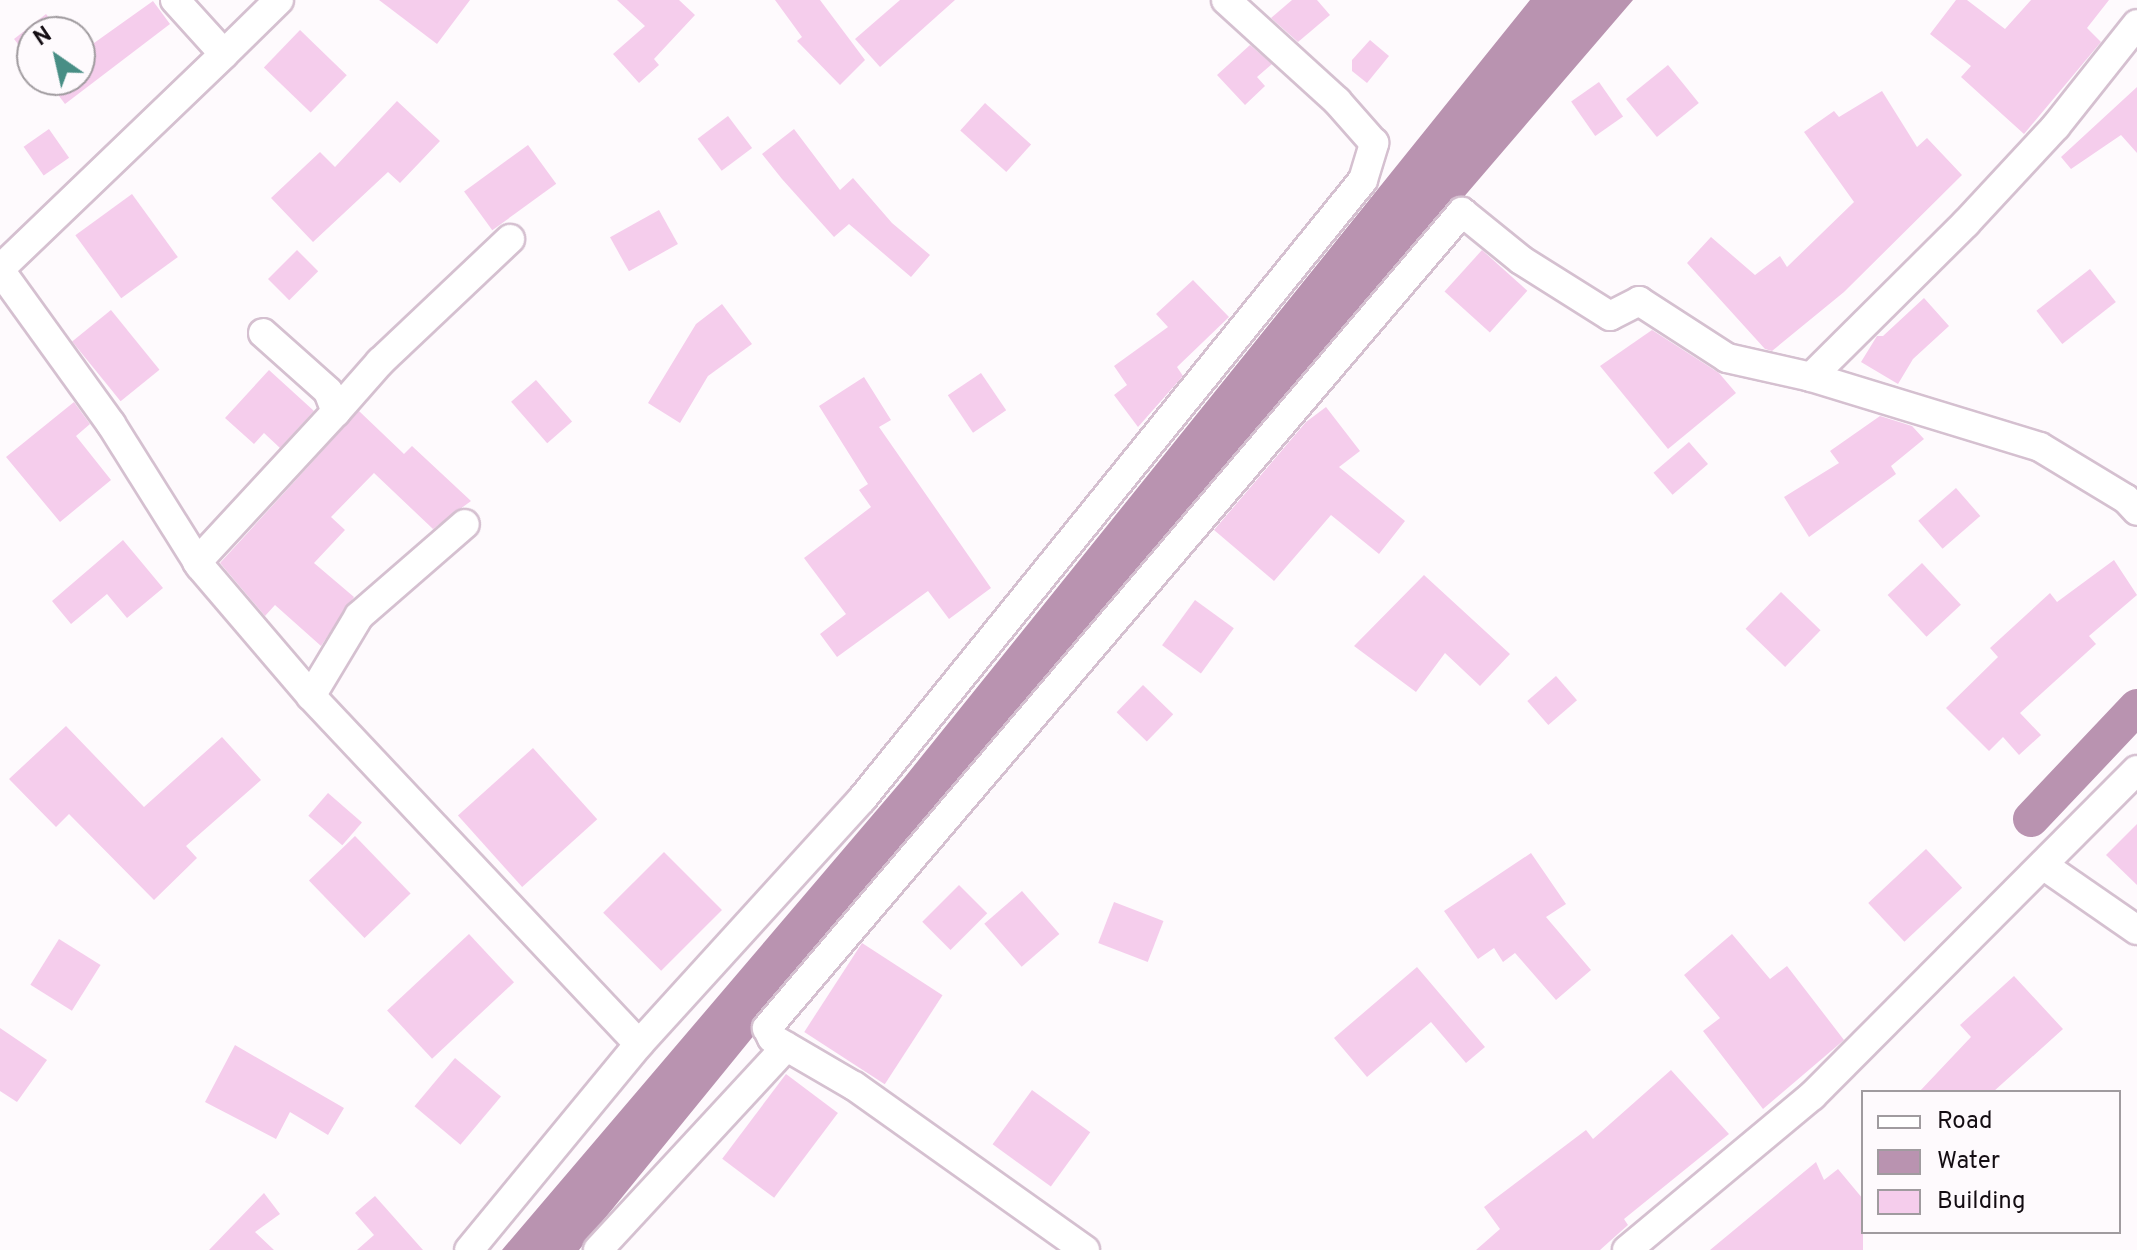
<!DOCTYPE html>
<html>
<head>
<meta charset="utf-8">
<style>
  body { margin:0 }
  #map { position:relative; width:2137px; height:1250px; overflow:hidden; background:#fefafd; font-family:Overpass,sans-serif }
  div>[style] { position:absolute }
  .water>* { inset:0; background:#b993b0 }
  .canal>* { height:36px; margin:-18px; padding:0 18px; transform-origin:18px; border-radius:18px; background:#b993b0 }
  .building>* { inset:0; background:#f5cdec; transform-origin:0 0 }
  .roads { filter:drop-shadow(2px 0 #d5c0d0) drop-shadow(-2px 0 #d5c0d0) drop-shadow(0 2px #d5c0d0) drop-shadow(0 -2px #d5c0d0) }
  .street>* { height:28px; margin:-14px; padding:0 14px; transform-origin:14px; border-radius:14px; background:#fff }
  span { translate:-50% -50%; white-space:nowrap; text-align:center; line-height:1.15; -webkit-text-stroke:6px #fefafd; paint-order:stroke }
  .legend { position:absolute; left:1861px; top:1090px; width:260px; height:144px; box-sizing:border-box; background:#fefafd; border:2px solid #a09b9f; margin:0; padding:10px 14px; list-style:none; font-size:24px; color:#140d13 }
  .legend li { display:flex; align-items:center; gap:16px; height:40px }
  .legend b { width:40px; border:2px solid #a09b9f }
  .north { position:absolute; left:16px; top:16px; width:80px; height:80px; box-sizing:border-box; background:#fefafd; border:2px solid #a09b9f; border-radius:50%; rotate:326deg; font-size:22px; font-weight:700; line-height:32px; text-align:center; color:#140d13 }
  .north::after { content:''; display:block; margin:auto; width:28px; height:36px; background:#488e85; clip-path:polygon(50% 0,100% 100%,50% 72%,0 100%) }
</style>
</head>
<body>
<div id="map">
  <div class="water">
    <i style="clip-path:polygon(1530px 0,1633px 0,950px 795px,579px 1250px,502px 1250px,905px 777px)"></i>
  </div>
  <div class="canal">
    <i style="left:2031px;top:819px;width:154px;rotate:-46.6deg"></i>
  </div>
  <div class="building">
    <i style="clip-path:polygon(379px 0,470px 0,437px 44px)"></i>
    <i style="clip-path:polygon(617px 0,679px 0,695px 15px,654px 59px,659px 65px,639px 83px,613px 54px,645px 26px)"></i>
    <i style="clip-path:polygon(775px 0,820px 0,865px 60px,840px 85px,797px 41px,802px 37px)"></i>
    <i style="clip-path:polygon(900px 0,955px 0,880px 67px,855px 39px)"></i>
    <i style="clip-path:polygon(1292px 0,1317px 0,1330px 15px,1298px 42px,1271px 18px)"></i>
    <i style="clip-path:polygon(1956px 0,1967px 0,2005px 29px,2031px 0,2109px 0,2087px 28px,2101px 42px,2024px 134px,1961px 77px,1971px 66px,1930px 34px)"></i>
    <i style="clip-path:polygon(153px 1px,170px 24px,65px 104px,47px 80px,80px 80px,80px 53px)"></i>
    <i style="clip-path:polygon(46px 14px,61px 32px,32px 32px,32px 62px,14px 39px)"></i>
    <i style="left:300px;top:30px;width:65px;height:52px;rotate:44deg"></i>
    <i style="clip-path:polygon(1370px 40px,1389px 56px,1367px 83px,1352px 71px,1352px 60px)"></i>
    <i style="clip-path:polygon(1250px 45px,1272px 64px,1257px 77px,1265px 86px,1245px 105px,1217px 75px)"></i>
    <i style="left:1668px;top:65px;width:49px;height:54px;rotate:51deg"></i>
    <i style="left:1599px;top:82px;width:42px;height:34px;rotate:55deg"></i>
    <i style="clip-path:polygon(2137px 87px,2137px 153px,2121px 135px,2071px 169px,2061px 157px)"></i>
    <i style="clip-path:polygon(1882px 91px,1917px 147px,1927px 138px,1962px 175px,1844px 292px,1772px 351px,1765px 349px,1687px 263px,1711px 237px,1755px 275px,1780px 256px,1787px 267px,1854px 202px,1804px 132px,1834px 111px,1839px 117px)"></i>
    <i style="clip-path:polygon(397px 101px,440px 141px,400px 183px,388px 172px,313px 242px,271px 198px,320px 152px,335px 167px)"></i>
    <i style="left:985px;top:103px;width:62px;height:37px;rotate:42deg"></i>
    <i style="left:728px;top:116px;width:40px;height:38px;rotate:53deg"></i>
    <i style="left:49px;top:129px;width:35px;height:31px;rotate:55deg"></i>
    <i style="clip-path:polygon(794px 129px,840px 190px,853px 178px,892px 223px,930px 255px,911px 277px,849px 224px,834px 237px,782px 179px,762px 154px)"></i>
    <i style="left:528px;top:145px;width:48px;height:79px;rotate:54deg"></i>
    <i style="left:132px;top:194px;width:78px;height:70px;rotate:54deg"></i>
    <i style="left:659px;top:210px;width:39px;height:56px;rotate:61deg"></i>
    <i style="left:297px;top:250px;width:30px;height:41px;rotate:45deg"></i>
    <i style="left:1482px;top:250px;width:61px;height:56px;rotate:42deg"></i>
    <i style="left:2090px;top:269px;width:42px;height:68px;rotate:52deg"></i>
    <i style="clip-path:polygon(1193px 280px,1229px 317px,1177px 367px,1183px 376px,1138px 427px,1114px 395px,1127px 385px,1114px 366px,1168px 327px,1156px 314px)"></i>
    <i style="clip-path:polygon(1924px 298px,1949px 326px,1913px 359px,1898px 384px,1861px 362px,1877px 336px,1883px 336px)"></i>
    <i style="clip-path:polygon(722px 304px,752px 344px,708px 376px,680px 423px,648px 403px,696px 324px)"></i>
    <i style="left:111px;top:310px;width:77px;height:50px;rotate:51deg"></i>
    <i style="clip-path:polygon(1652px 330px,1719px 373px,1736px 393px,1668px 449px,1600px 366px)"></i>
    <i style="clip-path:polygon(269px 370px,314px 411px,280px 448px,264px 433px,254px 444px,225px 418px)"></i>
    <i style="left:981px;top:373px;width:45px;height:40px;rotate:56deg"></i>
    <i style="clip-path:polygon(864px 377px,891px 420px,879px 427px,991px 588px,949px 619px,928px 591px,837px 657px,820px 634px,846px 614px,804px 558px,871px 507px,859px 490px,868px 484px,819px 406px)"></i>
    <i style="left:536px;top:380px;width:55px;height:33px;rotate:49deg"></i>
    <i style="clip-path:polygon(74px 402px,90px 424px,76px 436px,111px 480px,60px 522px,6px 457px)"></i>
    <i style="clip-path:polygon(1326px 407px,1360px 451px,1339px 467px,1405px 521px,1379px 554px,1331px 515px,1274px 581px,1214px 530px,1306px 422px)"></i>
    <i style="clip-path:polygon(359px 411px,404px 454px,412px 446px,471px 501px,433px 529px,374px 473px,331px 517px,345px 530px,314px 563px,354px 597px,321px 646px,275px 605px,265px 616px,220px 563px)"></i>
    <i style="clip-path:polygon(1880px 416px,1912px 426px,1924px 439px,1891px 466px,1896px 474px,1809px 537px,1784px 497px,1839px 463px,1830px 451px)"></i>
    <i style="left:1689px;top:442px;width:29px;height:47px;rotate:49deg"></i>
    <i style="left:1956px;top:488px;width:37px;height:50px;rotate:49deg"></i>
    <i style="clip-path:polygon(123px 540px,163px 588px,127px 618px,107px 594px,71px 624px,52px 601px)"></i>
    <i style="clip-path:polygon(2114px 560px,2137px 595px,2089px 636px,2096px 644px,2020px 713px,2041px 735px,2019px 755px,2003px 737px,1989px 751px,1946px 708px,1998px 657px,1990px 648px,2050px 593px,2057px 602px)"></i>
    <i style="left:1922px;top:563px;width:57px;height:47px;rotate:47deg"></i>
    <i style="clip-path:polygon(1424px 575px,1510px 654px,1480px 686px,1445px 653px,1416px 692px,1354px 646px)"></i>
    <i style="left:1781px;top:592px;width:55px;height:51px;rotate:44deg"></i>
    <i style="left:1195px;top:600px;width:48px;height:56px;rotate:36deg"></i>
    <i style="left:1556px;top:676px;width:32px;height:38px;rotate:49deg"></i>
    <i style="left:1143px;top:685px;width:42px;height:38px;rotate:44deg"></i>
    <i style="clip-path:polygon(66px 726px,144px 807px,222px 737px,261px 780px,186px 846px,197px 858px,154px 900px,69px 814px,56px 827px,9px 779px)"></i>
    <i style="left:533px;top:748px;width:96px;height:101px;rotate:48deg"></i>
    <i style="left:328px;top:793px;width:45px;height:30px;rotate:41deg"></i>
    <i style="clip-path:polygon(2137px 824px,2137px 885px,2106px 855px)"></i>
    <i style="left:355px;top:836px;width:80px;height:64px;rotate:46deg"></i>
    <i style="left:1926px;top:849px;width:53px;height:79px;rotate:47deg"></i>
    <i style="left:664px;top:852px;width:82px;height:86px;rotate:45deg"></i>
    <i style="clip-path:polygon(1531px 853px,1566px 904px,1546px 917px,1591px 970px,1556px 1000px,1515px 953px,1503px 962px,1494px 948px,1478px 959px,1444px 911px)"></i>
    <i style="left:959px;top:885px;width:40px;height:52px;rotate:45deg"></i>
    <i style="left:1022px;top:891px;width:57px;height:50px;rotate:49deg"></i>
    <i style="left:1114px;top:902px;width:53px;height:44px;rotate:21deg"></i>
    <i style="left:469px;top:934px;width:66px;height:112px;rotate:47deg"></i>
    <i style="clip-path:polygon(1732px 934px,1770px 979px,1787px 966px,1844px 1040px,1763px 1109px,1703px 1031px,1720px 1018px,1684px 975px)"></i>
    <i style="left:59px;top:939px;width:49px;height:54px;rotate:32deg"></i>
    <i style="left:862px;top:943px;width:96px;height:106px;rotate:33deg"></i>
    <i style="clip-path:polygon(1417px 967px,1485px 1047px,1466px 1063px,1431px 1022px,1367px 1077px,1334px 1038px)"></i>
    <i style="clip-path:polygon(2014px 976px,2063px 1029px,1993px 1092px,1919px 1092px,1971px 1037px,1960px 1025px)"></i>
    <i style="clip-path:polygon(0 1028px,47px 1060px,17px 1102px,0 1091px)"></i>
    <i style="clip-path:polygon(235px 1045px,344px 1108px,328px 1135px,290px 1112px,276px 1139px,205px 1102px)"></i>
    <i style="left:455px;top:1058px;width:60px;height:63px;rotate:40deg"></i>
    <i style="clip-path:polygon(1671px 1070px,1729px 1134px,1624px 1219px,1628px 1225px,1600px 1250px,1476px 1250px,1500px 1229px,1484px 1207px,1586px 1130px,1593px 1139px)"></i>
    <i style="left:786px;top:1074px;width:65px;height:106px;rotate:37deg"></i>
    <i style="left:1032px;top:1090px;width:72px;height:67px;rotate:36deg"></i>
    <i style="clip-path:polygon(1816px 1162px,1824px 1180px,1838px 1169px,1863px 1199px,1863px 1250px,1710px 1250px)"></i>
    <i style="clip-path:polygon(264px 1193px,280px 1214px,255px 1232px,274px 1250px,209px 1250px)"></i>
    <i style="clip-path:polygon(375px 1196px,423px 1250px,357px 1250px,374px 1235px,355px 1213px)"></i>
  </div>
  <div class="roads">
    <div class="street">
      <i style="left:224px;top:54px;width:77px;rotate:-44.5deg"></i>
      <i style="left:0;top:269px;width:310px;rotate:-43.8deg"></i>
      <i style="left:224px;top:54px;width:73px;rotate:-132.2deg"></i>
      <i style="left:0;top:270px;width:190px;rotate:54.2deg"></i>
      <i style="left:111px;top:424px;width:168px;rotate:57.9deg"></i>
      <i style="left:200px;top:566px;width:171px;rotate:49.5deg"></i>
      <i style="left:311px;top:696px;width:478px;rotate:46.7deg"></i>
      <i style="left:639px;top:1044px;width:267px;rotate:129.5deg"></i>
      <i style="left:1811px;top:377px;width:218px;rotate:-44.8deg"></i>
      <i style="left:1966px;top:223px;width:132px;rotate:-47.1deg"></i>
      <i style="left:2056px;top:126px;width:130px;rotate:-51.5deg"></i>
      <i style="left:336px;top:412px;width:67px;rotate:-48.7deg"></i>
      <i style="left:380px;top:362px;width:179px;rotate:-43.4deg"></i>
      <i style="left:197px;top:562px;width:205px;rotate:-47.2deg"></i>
      <i style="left:336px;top:412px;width:22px;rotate:-111deg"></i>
      <i style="left:328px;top:391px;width:87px;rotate:-138.3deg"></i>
      <i style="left:311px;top:696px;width:93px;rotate:-59deg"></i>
      <i style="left:359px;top:616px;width:140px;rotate:-41deg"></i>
      <i style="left:2043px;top:865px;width:114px;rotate:34.7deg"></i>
      <i style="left:639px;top:1044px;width:331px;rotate:-47.7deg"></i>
      <i style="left:862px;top:799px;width:796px;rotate:-51.01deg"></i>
      <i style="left:1363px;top:180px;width:39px;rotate:-73deg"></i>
      <i style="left:1374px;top:143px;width:56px;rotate:-131.4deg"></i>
      <i style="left:1337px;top:101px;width:150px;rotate:-137.7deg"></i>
      <i style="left:598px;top:1250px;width:277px;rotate:-47.2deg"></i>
      <i style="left:1085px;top:1250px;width:283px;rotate:-144.6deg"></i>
      <i style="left:854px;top:1086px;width:95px;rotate:-149.7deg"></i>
      <i style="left:772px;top:1038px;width:11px;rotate:-117deg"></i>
      <i style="left:767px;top:1028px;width:1072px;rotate:-49.58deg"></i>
      <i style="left:1462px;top:212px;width:76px;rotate:39.1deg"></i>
      <i style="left:1521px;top:260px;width:105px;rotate:32.2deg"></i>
      <i style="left:1610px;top:316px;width:33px;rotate:-27deg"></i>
      <i style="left:1639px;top:301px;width:105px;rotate:32.9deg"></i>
      <i style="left:1727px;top:358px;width:86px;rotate:12.7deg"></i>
      <i style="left:1811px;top:377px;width:239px;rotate:17deg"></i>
      <i style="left:2040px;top:447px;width:100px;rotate:31.2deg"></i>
      <i style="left:2126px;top:499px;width:16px;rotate:47deg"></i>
      <i style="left:1627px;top:1250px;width:241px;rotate:-39.8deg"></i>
      <i style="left:1812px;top:1096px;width:460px;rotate:-45.1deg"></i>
    </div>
  </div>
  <ul class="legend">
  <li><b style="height:10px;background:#fff"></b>Road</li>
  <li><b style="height:22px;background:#b993b0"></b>Water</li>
  <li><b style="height:22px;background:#f5cdec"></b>Building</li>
  </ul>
  <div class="north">N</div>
</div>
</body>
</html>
